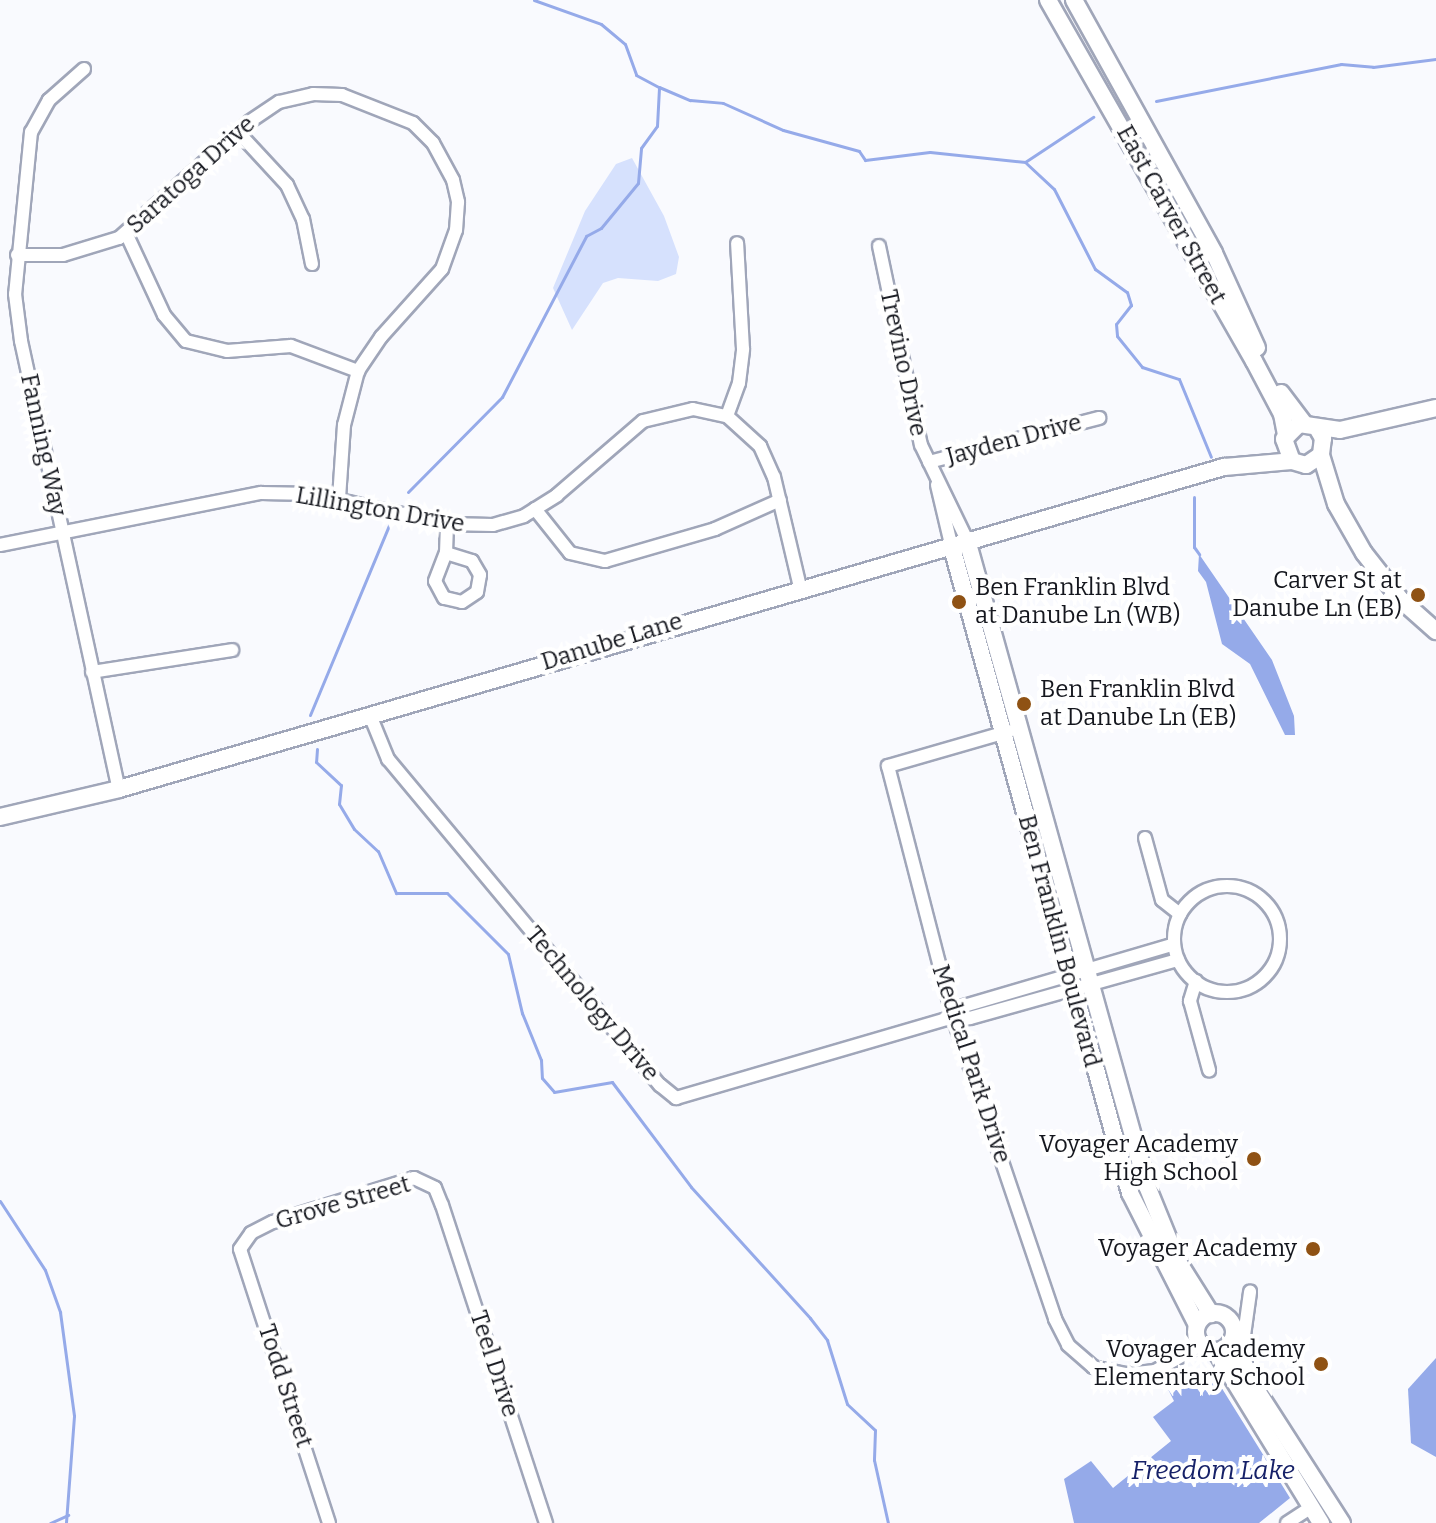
<!DOCTYPE html>
<html>
<head>
<meta charset="utf-8">
<style>
  body { margin:0 }
  #map { position:relative; width:1436px; height:1523px; overflow:hidden; background:#f9fafe; font-family:Bitter,serif }
  div>[style] { position:absolute }
  .green>* { inset:0; background:#d6e1fd }
  .water>* { inset:0; background:#95aae9 }
  .stream>* { height:3px; margin:-1.5px; padding:0 1.5px; transform-origin:1.5px; border-radius:1.5px; background:#95aae9 }
  .roads { filter:drop-shadow(2px 0 #a0a6b9) drop-shadow(-2px 0 #a0a6b9) drop-shadow(0 2px #a0a6b9) drop-shadow(0 -2px #a0a6b9) }
  .street>* { height:12px; margin:-6px; padding:0 6px; transform-origin:6px; border-radius:6px; background:#fff }
  .street>.ring { margin:-6px; padding:0; box-sizing:content-box; background:none; border:12px solid #fff; border-radius:50% }
  .secondary>* { height:16px; margin:-8px; padding:0 8px; transform-origin:8px; border-radius:8px; background:#fff }
  .secondary>.ring { margin:-8px; padding:0; box-sizing:content-box; background:none; border:16px solid #fff; border-radius:50% }
  .dots>* { width:22px; height:22px; translate:-50% -50%; box-sizing:border-box; border:4px solid #fff; border-radius:50% }
  span { translate:-50% -50%; white-space:nowrap; text-align:center; line-height:1.15; -webkit-text-stroke:8px #fff; paint-order:stroke }
  .street-label { font-size:24px; color:#15171e }
  .poi-label { font-size:24px; color:#15171e }
  .right { translate:-100% -50%; text-align:right }
  .left { translate:0 -50%; text-align:left }
  .water-label { font-size:26px; color:#162168; font-style:italic }
</style>
</head>
<body>
<div id="map">
  <div class="green">
    <i style="clip-path:polygon(632px 158px,664px 216px,679px 257px,676px 274px,658px 281px,618px 278px,603px 283px,572px 330px,553px 288px,585px 211px,616px 164px)"></i>
  </div>
  <div class="water">
    <i style="clip-path:polygon(1199px 554px,1272px 660px,1294px 716px,1295px 735px,1285px 735px,1250px 664px,1222px 644px,1206px 582px,1198px 571px)"></i>
    <i style="clip-path:polygon(1436px 1358px,1436px 1457px,1411px 1443px,1408px 1389px)"></i>
    <i style="clip-path:polygon(1183px 1375px,1197px 1386px,1218px 1382px,1290px 1498px,1259px 1523px,1074px 1523px,1064px 1479px,1091px 1461px,1113px 1488px,1171px 1441px,1153px 1417px,1174px 1401px,1165px 1383px)"></i>
  </div>
  <div class="stream">
    <i style="left:534px;top:0;width:71px;rotate:19.7deg"></i>
    <i style="left:601px;top:24px;width:31px;rotate:40deg"></i>
    <i style="left:625px;top:44px;width:33px;rotate:70deg"></i>
    <i style="left:636px;top:75px;width:26px;rotate:28deg"></i>
    <i style="left:659px;top:87px;width:34px;rotate:23deg"></i>
    <i style="left:690px;top:100px;width:33px;rotate:5deg"></i>
    <i style="left:723px;top:103px;width:66px;rotate:24.2deg"></i>
    <i style="left:783px;top:130px;width:79px;rotate:15.4deg"></i>
    <i style="left:859px;top:151px;width:11px;rotate:56deg"></i>
    <i style="left:865px;top:160px;width:65px;rotate:-7deg"></i>
    <i style="left:930px;top:152px;width:96px;rotate:6deg"></i>
    <i style="left:1025px;top:162px;width:82px;rotate:-33.5deg"></i>
    <i style="left:1156px;top:101px;width:189px;rotate:-11.3deg"></i>
    <i style="left:1341px;top:64px;width:32px;rotate:5deg"></i>
    <i style="left:1373px;top:67px;width:64px;rotate:-7.2deg"></i>
    <i style="left:1026px;top:163px;width:38px;rotate:43deg"></i>
    <i style="left:1054px;top:189px;width:90px;rotate:62.9deg"></i>
    <i style="left:1095px;top:269px;width:39px;rotate:36deg"></i>
    <i style="left:1127px;top:292px;width:14px;rotate:73deg"></i>
    <i style="left:1131px;top:305px;width:24px;rotate:128deg"></i>
    <i style="left:1116px;top:324px;width:12px;rotate:85deg"></i>
    <i style="left:1117px;top:336px;width:40px;rotate:51deg"></i>
    <i style="left:1142px;top:367px;width:39px;rotate:18deg"></i>
    <i style="left:1179px;top:379px;width:84px;rotate:67.7deg"></i>
    <i style="left:408px;top:492px;width:134px;rotate:-45.3deg"></i>
    <i style="left:502px;top:397px;width:182px;rotate:-62.4deg"></i>
    <i style="left:586px;top:236px;width:17px;rotate:-28deg"></i>
    <i style="left:601px;top:228px;width:58px;rotate:-50.6deg"></i>
    <i style="left:638px;top:183px;width:35px;rotate:-85deg"></i>
    <i style="left:641px;top:148px;width:27px;rotate:-54deg"></i>
    <i style="left:657px;top:126px;width:38px;rotate:-87deg"></i>
    <i style="left:1194px;top:497px;width:50px;rotate:90deg"></i>
    <i style="left:1194px;top:547px;width:9px;rotate:54deg"></i>
    <i style="left:310px;top:715px;width:206px;rotate:-67.4deg"></i>
    <i style="left:317px;top:749px;width:13px;rotate:94deg"></i>
    <i style="left:316px;top:762px;width:34px;rotate:43deg"></i>
    <i style="left:341px;top:785px;width:19px;rotate:96deg"></i>
    <i style="left:339px;top:804px;width:29px;rotate:59deg"></i>
    <i style="left:354px;top:829px;width:33px;rotate:43deg"></i>
    <i style="left:378px;top:851px;width:46px;rotate:66.8deg"></i>
    <i style="left:396px;top:893px;width:51px"></i>
    <i style="left:447px;top:893px;width:86px;rotate:45deg"></i>
    <i style="left:508px;top:954px;width:61px;rotate:76.7deg"></i>
    <i style="left:522px;top:1013px;width:51px;rotate:68deg"></i>
    <i style="left:541px;top:1060px;width:18px;rotate:87deg"></i>
    <i style="left:542px;top:1078px;width:18px;rotate:49deg"></i>
    <i style="left:554px;top:1092px;width:59px;rotate:-9.8deg"></i>
    <i style="left:612px;top:1082px;width:131px;rotate:53deg"></i>
    <i style="left:691px;top:1187px;width:177px;rotate:47.7deg"></i>
    <i style="left:810px;top:1318px;width:28px;rotate:52deg"></i>
    <i style="left:827px;top:1340px;width:67px;rotate:72.6deg"></i>
    <i style="left:847px;top:1404px;width:38px;rotate:43deg"></i>
    <i style="left:875px;top:1430px;width:30px;rotate:92deg"></i>
    <i style="left:874px;top:1460px;width:65px;rotate:77.5deg"></i>
    <i style="left:0;top:1201px;width:82px;rotate:56.9deg"></i>
    <i style="left:45px;top:1270px;width:45px;rotate:70.3deg"></i>
    <i style="left:60px;top:1312px;width:105px;rotate:82.3deg"></i>
    <i style="left:74px;top:1416px;width:107px;rotate:94.3deg"></i>
    <i style="left:50px;top:1523px;width:20px;rotate:-24deg"></i>
  </div>
  <div class="roads">
    <div class="street">
      <i style="left:84px;top:69px;width:47px;rotate:138.5deg"></i>
      <i style="left:49px;top:100px;width:37px;rotate:119deg"></i>
      <i style="left:31px;top:132px;width:163px;rotate:95.6deg"></i>
      <i style="left:15px;top:294px;width:47px;rotate:82.7deg"></i>
      <i style="left:21px;top:341px;width:459px;rotate:77.7deg"></i>
      <i style="left:238px;top:132px;width:72px;rotate:47.2deg"></i>
      <i style="left:287px;top:185px;width:38px;rotate:65deg"></i>
      <i style="left:303px;top:219px;width:46px;rotate:78.7deg"></i>
      <i style="left:126px;top:233px;width:90px;rotate:65.1deg"></i>
      <i style="left:164px;top:315px;width:34px;rotate:50deg"></i>
      <i style="left:186px;top:341px;width:42px;rotate:13.7deg"></i>
      <i style="left:227px;top:351px;width:64px;rotate:-4.5deg"></i>
      <i style="left:291px;top:346px;width:72px;rotate:20.5deg"></i>
      <i style="left:879px;top:246px;width:203px;rotate:78.1deg"></i>
      <i style="left:921px;top:445px;width:106px;rotate:64.2deg"></i>
      <i style="left:17px;top:255px;width:46px"></i>
      <i style="left:63px;top:255px;width:59px;rotate:-16.9deg"></i>
      <i style="left:119px;top:238px;width:174px;rotate:-41.7deg"></i>
      <i style="left:249px;top:122px;width:36px;rotate:-34deg"></i>
      <i style="left:279px;top:102px;width:35px;rotate:-13deg"></i>
      <i style="left:313px;top:94px;width:29px;rotate:2deg"></i>
      <i style="left:342px;top:95px;width:76px;rotate:21.5deg"></i>
      <i style="left:413px;top:123px;width:28px;rotate:45deg"></i>
      <i style="left:433px;top:143px;width:42px;rotate:61.6deg"></i>
      <i style="left:453px;top:180px;width:23px;rotate:77deg"></i>
      <i style="left:458px;top:202px;width:28px;rotate:94deg"></i>
      <i style="left:456px;top:230px;width:41px;rotate:109.7deg"></i>
      <i style="left:442px;top:269px;width:91px;rotate:131.9deg"></i>
      <i style="left:381px;top:337px;width:41px;rotate:124.1deg"></i>
      <i style="left:358px;top:371px;width:56px;rotate:104.5deg"></i>
      <i style="left:344px;top:425px;width:73px;rotate:93.9deg"></i>
      <i style="left:727px;top:416px;width:35px;rotate:-70deg"></i>
      <i style="left:739px;top:383px;width:34px;rotate:-83deg"></i>
      <i style="left:743px;top:349px;width:106px;rotate:-93.2deg"></i>
      <i style="left:929px;top:462px;width:176px;rotate:-14.5deg"></i>
      <i style="left:937px;top:485px;width:61px;rotate:76.7deg"></i>
      <i style="left:535px;top:509px;width:56px;rotate:51.5deg"></i>
      <i style="left:570px;top:553px;width:36px;rotate:13deg"></i>
      <i style="left:605px;top:561px;width:115px;rotate:-16.2deg"></i>
      <i style="left:715px;top:529px;width:71px;rotate:-24deg"></i>
      <i style="left:0;top:545px;width:266px;rotate:-11.3deg"></i>
      <i style="left:261px;top:493px;width:52px;rotate:1.1deg"></i>
      <i style="left:313px;top:494px;width:137px;rotate:12.6deg"></i>
      <i style="left:447px;top:524px;width:46px;rotate:1.2deg"></i>
      <i style="left:493px;top:525px;width:32px;rotate:-16deg"></i>
      <i style="left:524px;top:516px;width:39px;rotate:-32deg"></i>
      <i style="left:557px;top:495px;width:113px;rotate:-40.7deg"></i>
      <i style="left:643px;top:421px;width:51px;rotate:-13.5deg"></i>
      <i style="left:693px;top:409px;width:35px;rotate:12deg"></i>
      <i style="left:727px;top:416px;width:45px;rotate:42.3deg"></i>
      <i style="left:760px;top:446px;width:34px;rotate:66deg"></i>
      <i style="left:774px;top:477px;width:113px;rotate:76.7deg"></i>
      <i style="left:446px;top:553px;width:27px;rotate:17deg"></i>
      <i style="left:472px;top:561px;width:16px;rotate:60deg"></i>
      <i style="left:480px;top:575px;width:17px;rotate:100deg"></i>
      <i style="left:477px;top:592px;width:18px;rotate:146deg"></i>
      <i style="left:462px;top:602px;width:18px;rotate:-167deg"></i>
      <i style="left:444px;top:598px;width:19px;rotate:-118deg"></i>
      <i style="left:435px;top:581px;width:30px;rotate:-69deg"></i>
      <i style="left:446px;top:553px;width:29px;rotate:-88deg"></i>
      <i style="left:92px;top:672px;width:142px;rotate:-8.9deg"></i>
      <i style="left:370px;top:715px;width:48px;rotate:67.8deg"></i>
      <i style="left:388px;top:759px;width:425px;rotate:50.2deg"></i>
      <i style="left:660px;top:1085px;width:21px;rotate:39deg"></i>
      <i style="left:676px;top:1098px;width:289px;rotate:-16.3deg"></i>
      <i style="left:953px;top:1017px;width:17px;rotate:3deg"></i>
      <i style="left:970px;top:1018px;width:216px;rotate:-15.6deg"></i>
      <i style="left:1010px;top:731px;width:127px;rotate:164deg"></i>
      <i style="left:888px;top:766px;width:259px;rotate:75.5deg"></i>
      <i style="left:953px;top:1017px;width:319px;rotate:71.3deg"></i>
      <i style="left:1055px;top:1319px;width:29px;rotate:63deg"></i>
      <i style="left:1068px;top:1345px;width:33px;rotate:41deg"></i>
      <i style="left:1093px;top:1367px;width:35px;rotate:12deg"></i>
      <i style="left:1127px;top:1374px;width:28px;rotate:-6deg"></i>
      <i style="left:1155px;top:1371px;width:53px;rotate:-29.5deg"></i>
      <i style="left:1145px;top:838px;width:64px;rotate:74.7deg"></i>
      <i style="left:1162px;top:900px;width:23px;rotate:38deg"></i>
      <i class="ring" style="left:1174px;top:886px;width:94px;height:94px"></i>
      <i style="left:1196px;top:981px;width:21px;rotate:107deg"></i>
      <i style="left:1190px;top:1001px;width:72px;rotate:74.6deg"></i>
      <i style="left:953px;top:1017px;width:16px;rotate:-45deg"></i>
      <i style="left:964px;top:1006px;width:219px;rotate:-16.4deg"></i>
      <i style="left:1248px;top:1369px;width:20px;rotate:-108deg"></i>
      <i style="left:1242px;top:1350px;width:59px;rotate:-82.1deg"></i>
      <i style="left:329px;top:1523px;width:288px;rotate:-108deg"></i>
      <i style="left:240px;top:1249px;width:19px;rotate:-55deg"></i>
      <i style="left:251px;top:1233px;width:25px;rotate:-27deg"></i>
      <i style="left:273px;top:1222px;width:148px;rotate:-17.3deg"></i>
      <i style="left:414px;top:1178px;width:23px;rotate:25deg"></i>
      <i style="left:435px;top:1188px;width:18px;rotate:68deg"></i>
      <i style="left:442px;top:1205px;width:335px;rotate:71.9deg"></i>
      <i style="left:1287px;top:1523px;width:30px;rotate:-33deg"></i>
    </div>
    <div class="secondary">
      <i style="left:1048px;top:0;width:416px;rotate:60.3deg"></i>
      <i style="left:1254px;top:361px;width:60px;rotate:62.2deg"></i>
      <i style="left:1282px;top:414px;width:20px;rotate:79deg"></i>
      <i style="left:1074px;top:0;width:289px;rotate:61deg"></i>
      <i style="left:1214px;top:253px;width:104px;rotate:65.6deg"></i>
      <i style="left:1281px;top:393px;width:38px;rotate:53deg"></i>
      <i style="left:1317px;top:428px;width:12px;rotate:59deg"></i>
      <i style="left:1323px;top:438px;width:17px;rotate:97deg"></i>
      <i style="left:1321px;top:455px;width:18px;rotate:146deg"></i>
      <i style="left:1306px;top:465px;width:15px;rotate:-164deg"></i>
      <i style="left:1292px;top:461px;width:23px;rotate:-110deg"></i>
      <i style="left:1284px;top:439px;width:21px;rotate:-45deg"></i>
      <i style="left:1299px;top:424px;width:41px;rotate:8.3deg"></i>
      <i style="left:1340px;top:430px;width:98px;rotate:-12.9deg"></i>
      <i style="left:1321px;top:455px;width:51px;rotate:73deg"></i>
      <i style="left:1336px;top:504px;width:56px;rotate:60.3deg"></i>
      <i style="left:1364px;top:553px;width:60px;rotate:51.8deg"></i>
      <i style="left:1401px;top:600px;width:47px;rotate:41.5deg"></i>
      <i style="left:967px;top:540px;width:671px;rotate:74.43deg"></i>
      <i style="left:1147px;top:1186px;width:80px;rotate:67.9deg"></i>
      <i style="left:1177px;top:1260px;width:64px;rotate:57.8deg"></i>
      <i style="left:951px;top:544px;width:673px;rotate:74.58deg"></i>
      <i style="left:1130px;top:1193px;width:148px;rotate:63.1deg"></i>
      <i style="left:0;top:817px;width:122px;rotate:-13.2deg"></i>
      <i style="left:119px;top:789px;width:1151px;rotate:-16.25deg"></i>
      <i style="left:1224px;top:467px;width:68px;rotate:-5deg"></i>
      <i class="ring" style="left:1196px;top:1313px;width:22px;height:22px"></i>
      <i style="left:1231px;top:1342px;width:13px;rotate:77deg"></i>
      <i style="left:1234px;top:1355px;width:200px;rotate:57.3deg"></i>
      <i style="left:1216px;top:1351px;width:202px;rotate:58.6deg"></i>
    </div>
  </div>
  <div class="dots">
    <i style="left:1418px;top:595px;background:#8f5214"></i>
    <i style="left:959px;top:602px;background:#8f5214"></i>
    <i style="left:1024px;top:704px;background:#8f5214"></i>
    <i style="left:1254px;top:1159px;background:#8f5214"></i>
    <i style="left:1313px;top:1249px;background:#8f5214"></i>
    <i style="left:1321px;top:1364px;background:#8f5214"></i>
  </div>
  <div class="street-label">
    <span style="left:191px;top:175px;rotate:-42deg">Saratoga Drive</span>
    <span style="left:1171px;top:215px;rotate:61deg">East Carver Street</span>
    <span style="left:903px;top:363px;rotate:78deg">Trevino Drive</span>
    <span style="left:1014px;top:440px;rotate:-15deg">Jayden Drive</span>
    <span style="left:43px;top:445px;rotate:78deg">Fanning Way</span>
    <span style="left:380px;top:510px;rotate:10deg">Lillington Drive</span>
    <span style="left:612px;top:642px;rotate:-17deg">Danube Lane</span>
    <span style="left:1059px;top:941px;rotate:75deg">Ben Franklin Boulevard</span>
    <span style="left:592px;top:1004px;rotate:50deg">Technology Drive</span>
    <span style="left:971px;top:1064px;rotate:72deg">Medical Park Drive</span>
    <span style="left:343px;top:1203px;rotate:-16deg">Grove Street</span>
    <span style="left:494px;top:1364px;rotate:72deg">Teel Drive</span>
    <span style="left:285px;top:1386px;rotate:72deg">Todd Street</span>
  </div>
  <div class="poi-label">
    <span class="right" style="left:1402px;top:595px">Carver St at<br>Danube Ln (EB)</span>
    <span class="left" style="left:975px;top:602px">Ben Franklin Blvd<br>at Danube Ln (WB)</span>
    <span class="left" style="left:1040px;top:704px">Ben Franklin Blvd<br>at Danube Ln (EB)</span>
    <span class="right" style="left:1238px;top:1159px">Voyager Academy<br>High School</span>
    <span class="right" style="left:1297px;top:1249px">Voyager Academy</span>
    <span class="right" style="left:1305px;top:1364px">Voyager Academy<br>Elementary School</span>
  </div>
  <div class="water-label">
    <span style="left:1213px;top:1471px">Freedom Lake</span>
  </div>
</div>
</body>
</html>
